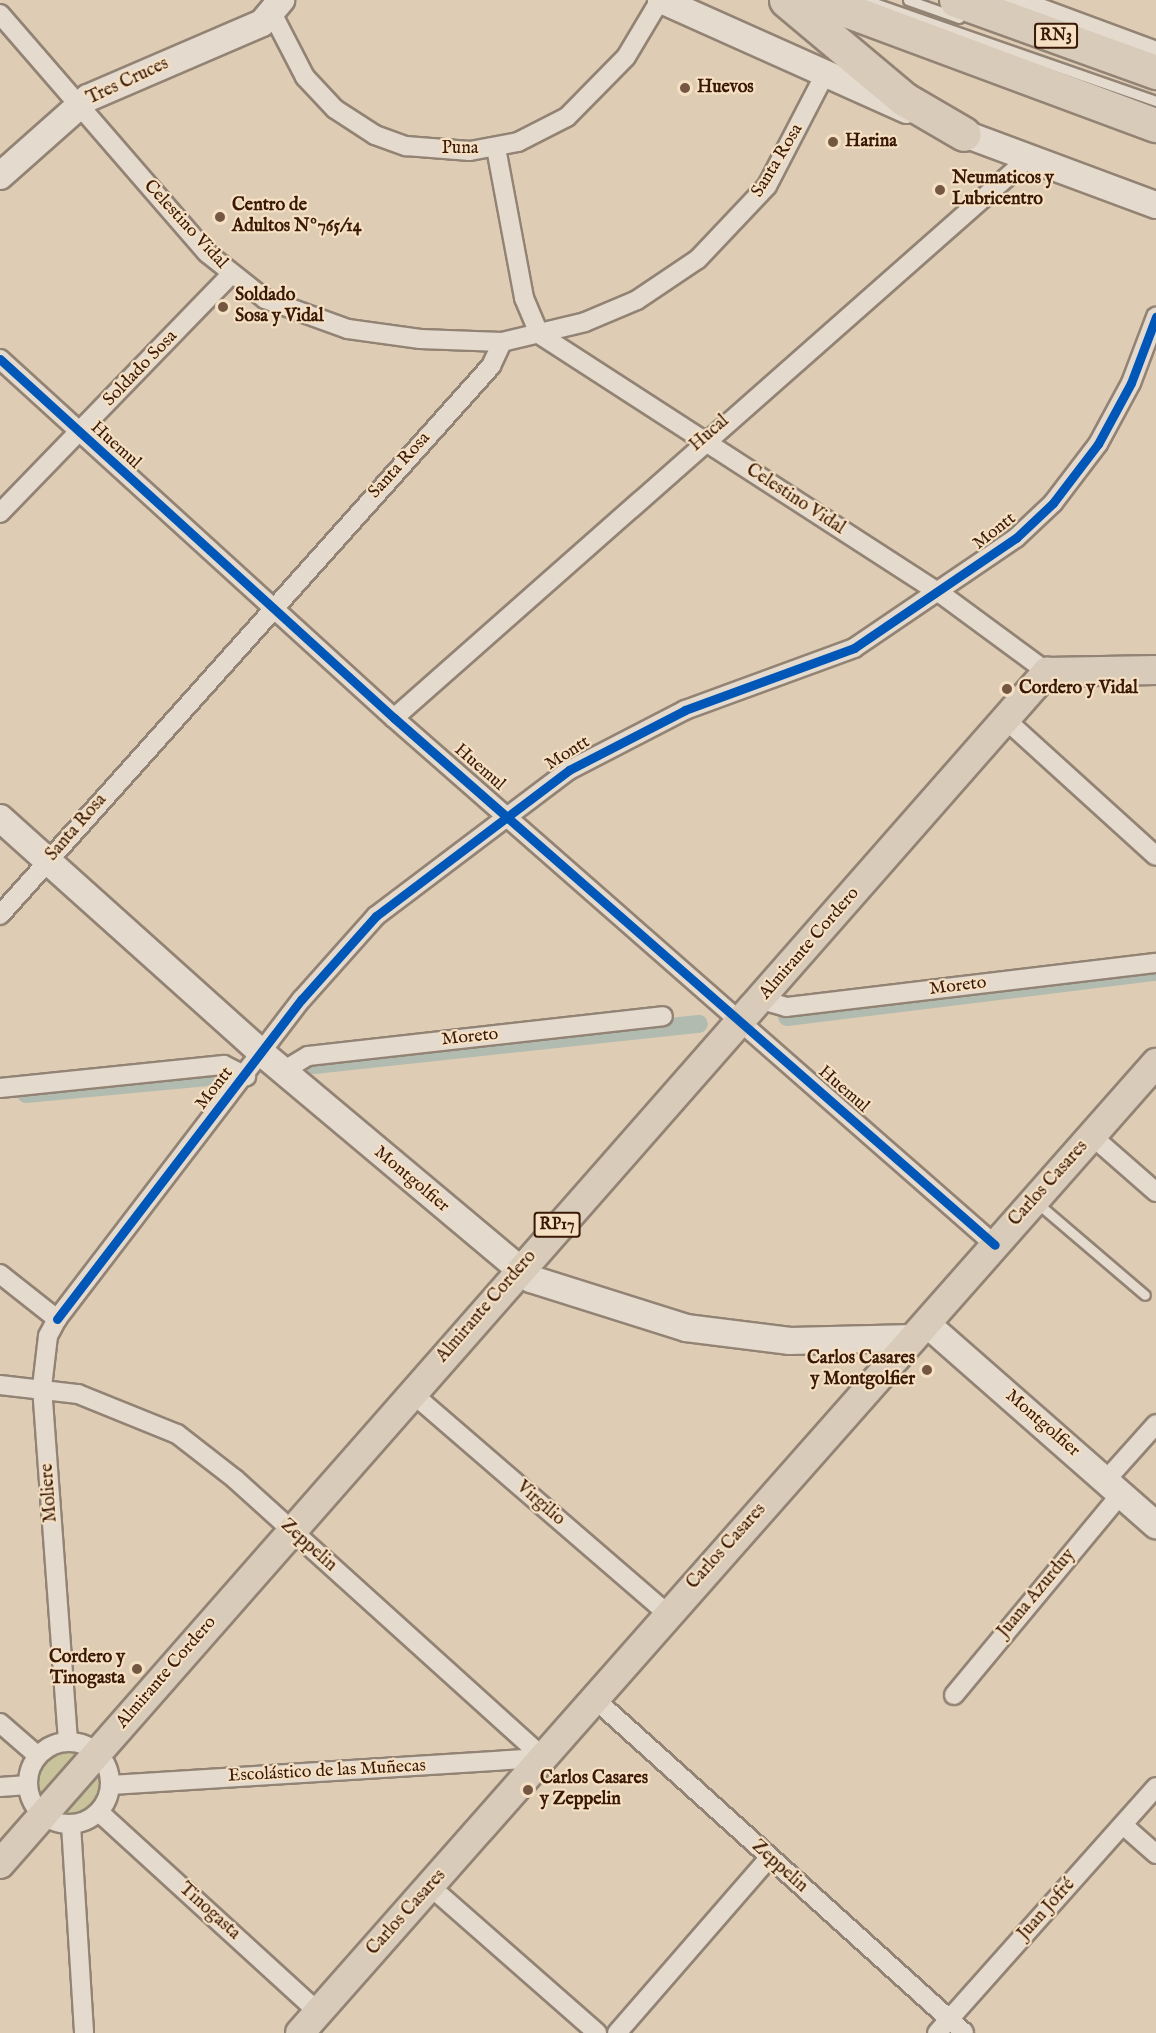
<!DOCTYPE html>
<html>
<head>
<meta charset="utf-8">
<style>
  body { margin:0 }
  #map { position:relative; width:1156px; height:2033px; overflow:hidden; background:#deccb4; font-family:"IM FELL English",serif }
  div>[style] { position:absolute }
  .green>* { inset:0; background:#c9c39b }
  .canal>* { height:18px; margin:-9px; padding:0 9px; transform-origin:9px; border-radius:9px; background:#b1bbb0 }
  .roads { filter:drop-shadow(2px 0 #928374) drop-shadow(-2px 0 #928374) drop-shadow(0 2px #928374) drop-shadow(0 -2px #928374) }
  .lane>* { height:9px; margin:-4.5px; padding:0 4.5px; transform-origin:4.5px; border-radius:4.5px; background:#e4dace }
  .street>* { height:18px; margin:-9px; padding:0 9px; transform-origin:9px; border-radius:9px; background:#e4dace }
  .street>.ring { margin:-9px; padding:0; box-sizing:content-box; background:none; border:18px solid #e4dace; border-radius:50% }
  .secondary>* { height:26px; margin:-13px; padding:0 13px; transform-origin:13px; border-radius:13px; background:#e4dace }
  .primary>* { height:28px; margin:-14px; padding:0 14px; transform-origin:14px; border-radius:14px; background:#d8cbba }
  .highway>* { height:33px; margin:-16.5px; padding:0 16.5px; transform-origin:16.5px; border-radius:16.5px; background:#d8cbba }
  .cycleway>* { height:9px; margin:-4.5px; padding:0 4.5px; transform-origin:4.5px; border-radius:4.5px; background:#0057b8 }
  .dots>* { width:16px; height:16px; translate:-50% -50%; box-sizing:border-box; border:3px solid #f5e0c3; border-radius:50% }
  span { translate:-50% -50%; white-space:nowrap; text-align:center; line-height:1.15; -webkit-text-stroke:4.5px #f5e0c3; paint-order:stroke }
  .shield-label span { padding:2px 4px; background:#f5e0c3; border:2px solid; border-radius:4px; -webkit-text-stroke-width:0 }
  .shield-label { font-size:16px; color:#391805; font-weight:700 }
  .street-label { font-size:18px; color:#391805 }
  .poi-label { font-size:18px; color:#391805; font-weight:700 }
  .left { translate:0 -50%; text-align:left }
  .right { translate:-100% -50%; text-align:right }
</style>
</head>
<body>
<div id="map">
  <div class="green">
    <i style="clip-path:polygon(68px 1748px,90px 1755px,43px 1809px,34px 1775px,47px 1756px)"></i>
    <i style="clip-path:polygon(96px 1761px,106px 1782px,93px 1813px,71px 1821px,49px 1814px)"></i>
  </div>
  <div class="canal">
    <i style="left:787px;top:1017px;width:372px;rotate:-7deg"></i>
    <i style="left:314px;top:1065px;width:387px;rotate:-6.1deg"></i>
    <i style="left:26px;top:1094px;width:185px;rotate:-5.3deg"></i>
  </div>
  <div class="roads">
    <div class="lane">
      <i style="left:866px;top:0;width:307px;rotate:19.2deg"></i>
      <i style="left:908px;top:0;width:54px;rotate:19.4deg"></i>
      <i style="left:1036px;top:1202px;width:143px;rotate:40.5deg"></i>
    </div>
    <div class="street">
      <i style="left:0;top:14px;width:316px;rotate:49.1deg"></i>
      <i style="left:207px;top:253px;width:74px;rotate:38.4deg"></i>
      <i style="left:265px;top:299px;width:88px;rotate:19.9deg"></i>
      <i style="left:348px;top:329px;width:73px;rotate:7.9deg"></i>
      <i style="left:420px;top:339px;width:82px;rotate:2.1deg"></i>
      <i style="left:273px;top:15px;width:70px;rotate:62.7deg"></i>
      <i style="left:305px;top:77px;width:44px;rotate:46.8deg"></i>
      <i style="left:335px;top:109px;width:48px;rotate:33deg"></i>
      <i style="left:375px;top:135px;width:33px;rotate:20deg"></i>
      <i style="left:406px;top:146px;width:64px;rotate:4.5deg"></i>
      <i style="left:470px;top:151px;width:49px;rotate:-10.6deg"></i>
      <i style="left:518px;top:142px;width:55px;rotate:-27deg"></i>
      <i style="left:567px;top:117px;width:84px;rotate:-45.5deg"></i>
      <i style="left:626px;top:57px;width:66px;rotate:-59.2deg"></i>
      <i style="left:496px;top:148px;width:153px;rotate:79.4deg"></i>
      <i style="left:524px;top:298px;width:39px;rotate:67deg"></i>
      <i style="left:539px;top:334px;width:477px;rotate:32.9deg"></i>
      <i style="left:940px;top:593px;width:133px;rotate:36.4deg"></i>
      <i style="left:0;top:359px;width:533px;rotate:42.34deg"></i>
      <i style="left:394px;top:718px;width:799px;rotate:41.25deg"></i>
      <i style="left:0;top:513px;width:332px;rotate:-45.9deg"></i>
      <i style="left:394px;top:718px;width:849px;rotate:-41.42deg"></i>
      <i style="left:1006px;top:720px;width:202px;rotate:42.2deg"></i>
      <i style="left:0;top:915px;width:737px;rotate:-48.19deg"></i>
      <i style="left:491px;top:366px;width:26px;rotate:-65deg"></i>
      <i style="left:502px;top:342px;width:85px;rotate:-13.5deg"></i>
      <i style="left:585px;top:322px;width:56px;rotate:-22.9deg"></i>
      <i style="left:637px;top:300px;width:73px;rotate:-33.9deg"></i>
      <i style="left:698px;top:259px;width:100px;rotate:-46.6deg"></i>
      <i style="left:767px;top:186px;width:124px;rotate:-62.6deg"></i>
      <i style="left:762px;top:1000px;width:25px;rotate:16deg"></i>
      <i style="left:786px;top:1007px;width:373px;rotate:-6.8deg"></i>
      <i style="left:283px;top:1071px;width:29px;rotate:-31deg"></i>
      <i style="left:308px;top:1056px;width:357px;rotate:-6.4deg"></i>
      <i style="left:0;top:1088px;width:225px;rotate:-5.9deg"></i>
      <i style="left:224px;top:1065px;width:25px;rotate:27deg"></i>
      <i style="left:1092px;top:1136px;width:85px;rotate:41.2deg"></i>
      <i style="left:0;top:1274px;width:73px;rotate:38.3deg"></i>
      <i style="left:57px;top:1319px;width:19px;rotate:118deg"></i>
      <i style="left:48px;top:1336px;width:51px;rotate:96.7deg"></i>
      <i style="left:42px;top:1387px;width:355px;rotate:85.8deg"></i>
      <i style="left:57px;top:1319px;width:403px;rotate:-52.6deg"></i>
      <i style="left:302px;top:999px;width:111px;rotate:-48.3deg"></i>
      <i style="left:376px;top:916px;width:242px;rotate:-37.1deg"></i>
      <i style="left:569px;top:770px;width:131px;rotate:-27.3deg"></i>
      <i style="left:685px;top:710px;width:180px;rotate:-20.1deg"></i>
      <i style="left:854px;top:648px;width:196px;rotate:-34.2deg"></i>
      <i style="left:1016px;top:538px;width:51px;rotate:-43.4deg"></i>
      <i style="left:1053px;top:503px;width:74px;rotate:-52.7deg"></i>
      <i style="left:1098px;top:444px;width:69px;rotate:-61.6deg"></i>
      <i style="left:1131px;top:383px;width:71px;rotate:-69.3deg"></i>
      <i style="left:0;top:1385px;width:79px;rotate:6.6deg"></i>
      <i style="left:78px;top:1394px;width:107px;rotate:22deg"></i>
      <i style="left:177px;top:1434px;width:73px;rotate:37.8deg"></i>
      <i style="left:235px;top:1479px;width:416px;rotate:42.1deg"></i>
      <i style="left:413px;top:1394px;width:337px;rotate:40.8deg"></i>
      <i style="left:1106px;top:1480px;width:75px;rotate:-48.2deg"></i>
      <i style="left:954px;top:1695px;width:261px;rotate:-50.3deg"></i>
      <i style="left:596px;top:1700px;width:496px;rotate:42.1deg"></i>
      <i style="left:0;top:1723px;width:50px;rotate:41deg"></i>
      <i class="ring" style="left:28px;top:1742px;width:64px;height:64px"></i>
      <i style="left:111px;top:1785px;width:434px;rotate:-3.6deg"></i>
      <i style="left:0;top:1787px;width:28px;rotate:-4deg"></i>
      <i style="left:99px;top:1812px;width:297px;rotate:42.4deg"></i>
      <i style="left:71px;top:1825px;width:208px;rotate:86.4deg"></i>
      <i style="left:1123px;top:1825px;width:44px;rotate:41.3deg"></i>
      <i style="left:431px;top:1887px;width:221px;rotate:41.3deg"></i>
      <i style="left:617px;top:2033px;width:232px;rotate:-49deg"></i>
      <i style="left:937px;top:2033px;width:329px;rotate:-48.3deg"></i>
    </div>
    <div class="secondary">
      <i style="left:661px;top:0;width:269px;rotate:24.1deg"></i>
      <i style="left:1007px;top:0;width:159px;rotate:20.3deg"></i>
      <i style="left:946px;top:127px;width:224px;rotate:20.4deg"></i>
      <i style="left:0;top:176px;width:118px;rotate:-41.6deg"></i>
      <i style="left:88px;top:98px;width:189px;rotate:-23.3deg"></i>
      <i style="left:262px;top:23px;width:30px;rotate:-50deg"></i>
      <i style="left:0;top:818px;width:353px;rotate:41.9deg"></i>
      <i style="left:263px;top:1054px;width:350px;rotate:40deg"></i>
      <i style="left:531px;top:1279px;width:163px;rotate:17.5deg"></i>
      <i style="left:686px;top:1328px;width:105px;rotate:7.1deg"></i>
      <i style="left:790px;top:1341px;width:124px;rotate:-1.4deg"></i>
      <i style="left:927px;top:1324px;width:305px;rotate:41.3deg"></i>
    </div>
    <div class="primary">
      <i style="left:0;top:1864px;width:1587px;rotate:-48.71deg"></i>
      <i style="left:1047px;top:672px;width:109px;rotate:-1.1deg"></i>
      <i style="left:300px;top:2033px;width:1294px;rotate:-48.57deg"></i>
    </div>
    <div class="highway">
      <i style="left:786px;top:0;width:154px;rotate:40deg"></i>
      <i style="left:904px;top:99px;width:69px;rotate:30.3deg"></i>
      <i style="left:819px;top:0;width:359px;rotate:20.4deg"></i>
      <i style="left:956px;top:0;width:213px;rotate:19.8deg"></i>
    </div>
  </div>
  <div class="cycleway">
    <i style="left:0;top:359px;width:533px;rotate:42.34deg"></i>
    <i style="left:394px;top:718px;width:799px;rotate:41.25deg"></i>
    <i style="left:57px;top:1319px;width:403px;rotate:-52.6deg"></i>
    <i style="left:302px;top:999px;width:111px;rotate:-48.3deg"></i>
    <i style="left:376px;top:916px;width:242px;rotate:-37.1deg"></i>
    <i style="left:569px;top:770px;width:131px;rotate:-27.3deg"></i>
    <i style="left:685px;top:710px;width:180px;rotate:-20.1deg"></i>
    <i style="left:854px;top:648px;width:196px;rotate:-34.2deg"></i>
    <i style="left:1016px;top:538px;width:51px;rotate:-43.4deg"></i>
    <i style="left:1053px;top:503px;width:74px;rotate:-52.7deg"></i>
    <i style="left:1098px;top:444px;width:69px;rotate:-61.6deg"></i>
    <i style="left:1131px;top:383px;width:71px;rotate:-69.3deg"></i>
  </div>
  <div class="dots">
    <i style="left:685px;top:88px;background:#735742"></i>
    <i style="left:833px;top:142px;background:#735742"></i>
    <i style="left:940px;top:190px;background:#735742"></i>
    <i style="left:220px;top:217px;background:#735742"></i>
    <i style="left:223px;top:307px;background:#735742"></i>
    <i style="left:1007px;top:689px;background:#735742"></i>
    <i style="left:927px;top:1370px;background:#735742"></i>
    <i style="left:137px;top:1669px;background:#735742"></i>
    <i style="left:528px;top:1790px;background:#735742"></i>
  </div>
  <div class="shield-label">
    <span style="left:1056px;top:36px">RN3</span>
    <span style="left:557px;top:1225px">RP17</span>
  </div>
  <div class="street-label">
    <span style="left:128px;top:82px;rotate:-25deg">Tres Cruces</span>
    <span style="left:460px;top:149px">Puna</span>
    <span style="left:778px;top:161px;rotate:-59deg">Santa Rosa</span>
    <span style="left:185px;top:225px;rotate:47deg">Celestino Vidal</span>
    <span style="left:141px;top:369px;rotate:-46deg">Soldado Sosa</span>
    <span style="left:710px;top:434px;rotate:-41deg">Hucal</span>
    <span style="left:115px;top:446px;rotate:42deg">Huemul</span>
    <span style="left:400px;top:466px;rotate:-48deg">Santa Rosa</span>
    <span style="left:795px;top:500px;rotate:33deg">Celestino Vidal</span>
    <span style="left:995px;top:532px;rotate:-38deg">Montt</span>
    <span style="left:568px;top:754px;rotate:-32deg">Montt</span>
    <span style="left:479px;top:768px;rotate:41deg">Huemul</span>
    <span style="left:77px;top:828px;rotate:-49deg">Santa Rosa</span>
    <span style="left:810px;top:944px;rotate:-49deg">Almirante Cordero</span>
    <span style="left:958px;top:987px;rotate:-7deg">Moreto</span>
    <span style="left:470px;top:1038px;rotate:-6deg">Moreto</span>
    <span style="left:215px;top:1089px;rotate:-52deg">Montt</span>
    <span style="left:843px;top:1090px;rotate:41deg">Huemul</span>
    <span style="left:411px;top:1180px;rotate:40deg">Montgolfier</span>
    <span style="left:1049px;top:1184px;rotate:-48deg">Carlos Casares</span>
    <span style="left:487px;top:1307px;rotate:-49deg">Almirante Cordero</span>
    <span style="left:1042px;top:1424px;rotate:41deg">Montgolfier</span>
    <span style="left:50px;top:1493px;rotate:-94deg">Moliere</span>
    <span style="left:540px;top:1504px;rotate:41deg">Virgilio</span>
    <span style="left:308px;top:1546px;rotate:42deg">Zeppelin</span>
    <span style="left:727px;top:1547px;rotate:-48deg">Carlos Casares</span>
    <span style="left:1037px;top:1594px;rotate:-50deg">Juana Azurduy</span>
    <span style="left:167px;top:1673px;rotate:-49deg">Almirante Cordero</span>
    <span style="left:327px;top:1772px;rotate:-3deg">Escolástico de las Muñecas</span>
    <span style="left:779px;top:1867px;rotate:42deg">Zeppelin</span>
    <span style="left:1047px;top:1910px;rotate:-48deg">Juan Jofré</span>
    <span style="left:209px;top:1912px;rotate:42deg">Tinogasta</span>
    <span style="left:407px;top:1913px;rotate:-48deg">Carlos Casares</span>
  </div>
  <div class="poi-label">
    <span class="left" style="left:697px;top:88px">Huevos</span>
    <span class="left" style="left:845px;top:142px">Harina</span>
    <span class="left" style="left:952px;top:190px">Neumaticos y<br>Lubricentro</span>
    <span class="left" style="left:232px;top:217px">Centro de<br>Adultos Nº765/14</span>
    <span class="left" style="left:235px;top:307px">Soldado<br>Sosa y Vidal</span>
    <span class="left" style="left:1019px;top:689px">Cordero y Vidal</span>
    <span class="right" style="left:915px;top:1370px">Carlos Casares<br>y Montgolfier</span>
    <span class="right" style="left:125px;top:1669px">Cordero y<br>Tinogasta</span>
    <span class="left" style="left:540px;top:1790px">Carlos Casares<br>y Zeppelin</span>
  </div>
</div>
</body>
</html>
